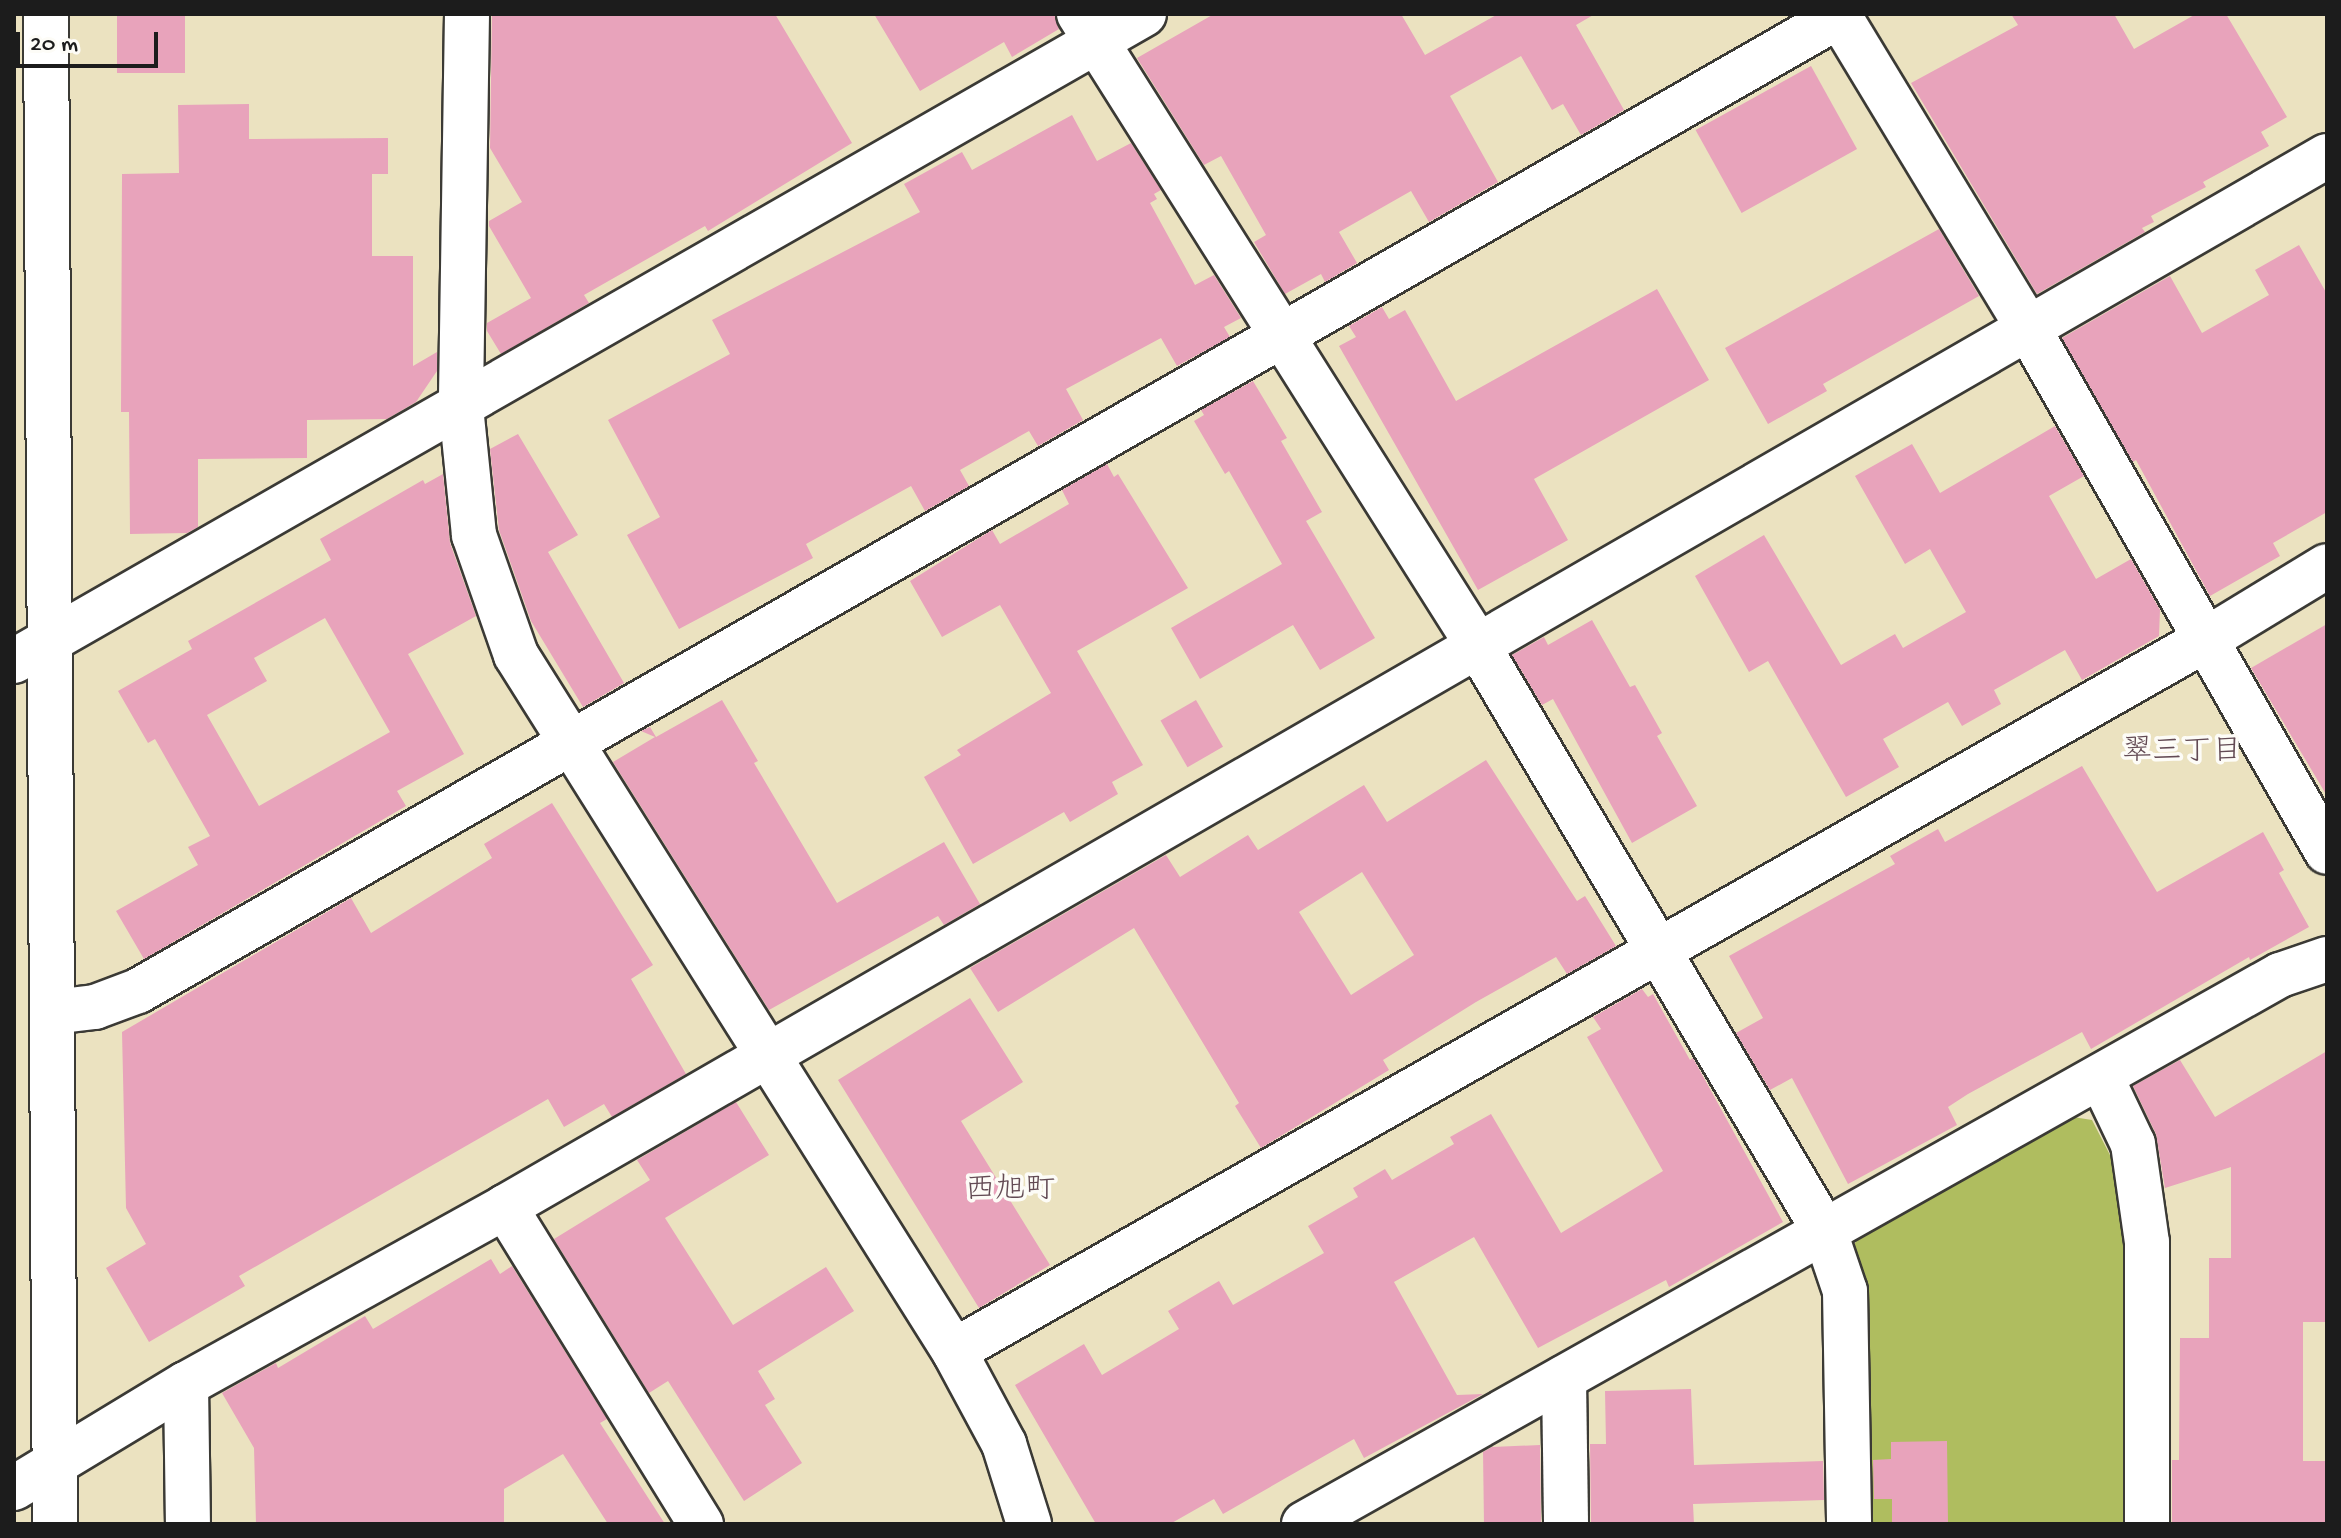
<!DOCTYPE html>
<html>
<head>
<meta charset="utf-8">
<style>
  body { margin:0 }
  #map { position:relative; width:2341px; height:1538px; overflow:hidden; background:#ebe2c0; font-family:"Gochi Hand","Klee One",sans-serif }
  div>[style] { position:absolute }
  .green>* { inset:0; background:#afbd5f }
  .building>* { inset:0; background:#e8a3bb; transform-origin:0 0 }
  .roads { filter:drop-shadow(2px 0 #3b3a35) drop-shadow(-2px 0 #3b3a35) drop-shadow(0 2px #3b3a35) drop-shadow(0 -2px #3b3a35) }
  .street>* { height:44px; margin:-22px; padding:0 22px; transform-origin:22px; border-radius:22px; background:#fff }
  .secondary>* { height:44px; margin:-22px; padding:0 22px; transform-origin:22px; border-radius:22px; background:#fff }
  span { translate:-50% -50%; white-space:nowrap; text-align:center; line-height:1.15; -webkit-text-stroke:7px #fdfcf7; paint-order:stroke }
  .neighbourhood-label { font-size:30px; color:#634b54 }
  .frame { position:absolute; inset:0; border:16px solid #1c1c1c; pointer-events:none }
  .scale { position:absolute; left:16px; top:32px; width:142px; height:36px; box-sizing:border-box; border:4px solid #1c1c1c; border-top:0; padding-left:10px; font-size:24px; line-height:28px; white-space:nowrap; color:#1c1c1c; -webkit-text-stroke:6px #fdfcf7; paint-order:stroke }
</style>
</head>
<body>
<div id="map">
  <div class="green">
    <i style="clip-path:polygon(2073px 1117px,2092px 1120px,2112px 1159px,2130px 1246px,2131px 1524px,1871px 1524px,1868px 1318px,1854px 1245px,1861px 1233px)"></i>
  </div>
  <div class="building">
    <i style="left:117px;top:14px;width:68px;height:59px"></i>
    <i style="clip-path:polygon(492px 14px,775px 14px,852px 143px,708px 231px,705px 226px,584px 295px,589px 303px,501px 354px,487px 331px,487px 323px,531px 298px,489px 226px,489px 221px,522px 202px,490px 148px)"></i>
    <i style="clip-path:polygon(874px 14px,1054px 14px,1059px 29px,1012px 57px,1004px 42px,920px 91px)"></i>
    <i style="clip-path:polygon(1214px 14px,1401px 14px,1425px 55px,1498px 14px,1595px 14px,1576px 25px,1624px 110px,1581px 135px,1563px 104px,1552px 110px,1521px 56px,1450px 96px,1498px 182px,1429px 222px,1411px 191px,1339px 232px,1357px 263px,1325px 282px,1321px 274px,1285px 294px,1254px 242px,1266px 235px,1221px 156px,1204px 165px,1137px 58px)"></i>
    <i style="clip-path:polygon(2011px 14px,2114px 14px,2134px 49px,2196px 14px,2226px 14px,2287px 117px,2261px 132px,2269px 146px,2203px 182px,2206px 187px,2151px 216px,2154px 222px,2142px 228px,2145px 232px,2037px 294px,1911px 83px,2018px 25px)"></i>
    <i style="left:1811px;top:66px;width:95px;height:132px;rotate:61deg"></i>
    <i style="clip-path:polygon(249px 104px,249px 139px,388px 138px,388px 174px,372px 174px,372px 256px,413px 256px,413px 366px,437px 352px,437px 371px,416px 402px,387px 419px,307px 420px,307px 458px,198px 459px,198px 527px,187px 533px,130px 534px,129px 412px,121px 412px,122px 174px,179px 173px,178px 105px)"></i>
    <i style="clip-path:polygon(1072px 115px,1097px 161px,1131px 143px,1161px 190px,1154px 194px,1157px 199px,1150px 203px,1195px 285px,1214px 275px,1241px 318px,1224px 327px,1230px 337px,1177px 366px,1161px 338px,1066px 389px,1083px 420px,1038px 446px,1029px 431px,960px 470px,969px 486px,925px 511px,911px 486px,806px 544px,813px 558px,679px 629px,627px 535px,660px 517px,608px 420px,730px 354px,712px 320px,920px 212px,904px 184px,962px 152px,972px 170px)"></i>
    <i style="clip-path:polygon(1939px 229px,1979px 296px,1823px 384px,1827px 391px,1768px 424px,1725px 348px)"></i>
    <i style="clip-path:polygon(2299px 245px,2327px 294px,2327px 512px,2273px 543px,2280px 556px,2210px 596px,2136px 460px,2133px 462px,2062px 338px,2170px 276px,2202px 333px,2269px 295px,2255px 270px)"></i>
    <i style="clip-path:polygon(1657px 289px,1709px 380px,1534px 479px,1568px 540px,1478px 590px,1339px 346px,1356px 337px,1349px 326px,1382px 307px,1389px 319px,1405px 310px,1456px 401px)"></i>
    <i style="clip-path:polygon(1253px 381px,1287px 438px,1281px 441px,1322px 512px,1306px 521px,1375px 638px,1320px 670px,1293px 625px,1200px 679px,1171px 628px,1282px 564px,1229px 471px,1225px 474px,1194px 421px,1204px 415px,1201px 410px)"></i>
    <i style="clip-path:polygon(2055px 426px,2084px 476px,2049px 496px,2096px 579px,2131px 559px,2160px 610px,2159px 636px,2082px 680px,2065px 650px,1994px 690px,2001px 704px,1962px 726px,1948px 702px,1883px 739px,1899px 767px,1846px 797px,1768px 661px,1749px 672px,1695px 576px,1764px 535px,1841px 665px,1895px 634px,1903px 648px,1966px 612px,1930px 549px,1905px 564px,1855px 476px,1912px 444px,1940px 493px)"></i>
    <i style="clip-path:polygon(518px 434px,578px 535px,548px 552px,624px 683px,583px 707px,531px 621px,499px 530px,490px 449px)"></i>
    <i style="clip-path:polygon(1107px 464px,1114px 477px,1118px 474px,1188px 588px,1077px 651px,1143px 765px,1112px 782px,1118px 794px,1070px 822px,1064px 812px,973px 864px,924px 777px,961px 755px,957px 750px,1051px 693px,1000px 605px,942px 637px,910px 581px,992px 530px,1000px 544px,1069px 504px,1062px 490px)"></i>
    <i style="clip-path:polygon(evenodd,443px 474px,450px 543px,476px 616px,408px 654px,464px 754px,397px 791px,406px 806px,144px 959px,116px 911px,198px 865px,188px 847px,210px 836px,155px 739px,148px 743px,118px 691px,192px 649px,188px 641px,331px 560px,320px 539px,423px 480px,425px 484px,443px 474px,325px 618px,390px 732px,259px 806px,207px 715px,267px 681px,254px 658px,325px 618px)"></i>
    <i style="clip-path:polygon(1592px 620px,1630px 687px,1635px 685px,1662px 733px,1657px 736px,1697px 806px,1632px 843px,1553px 699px,1542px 705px,1512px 655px,1544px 637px,1548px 645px)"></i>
    <i style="clip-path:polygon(2327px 624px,2327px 796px,2251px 668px)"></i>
    <i style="clip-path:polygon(722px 700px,758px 761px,754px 763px,837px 903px,944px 842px,980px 904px,944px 925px,938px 916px,769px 1010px,613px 762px,655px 737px,641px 731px,650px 727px,656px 737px)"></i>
    <i style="left:1196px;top:700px;width:54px;height:41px;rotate:60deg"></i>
    <i style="clip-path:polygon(evenodd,1486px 760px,1577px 901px,1585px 896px,1616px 946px,1567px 974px,1556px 957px,1476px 1002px,1383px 1060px,1389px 1070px,1261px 1148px,1235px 1106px,1239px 1103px,1134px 928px,998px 1012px,970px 968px,1166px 855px,1180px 877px,1248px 835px,1258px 850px,1364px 785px,1387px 822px,1486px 760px,1362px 872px,1414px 955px,1351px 995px,1299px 912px,1362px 872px)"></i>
    <i style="clip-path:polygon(2082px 766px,2157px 892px,2263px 832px,2284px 870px,2279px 873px,2309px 927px,2250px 960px,2249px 957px,2091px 1049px,2082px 1032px,1968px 1094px,1948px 1107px,1957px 1125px,1848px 1184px,1792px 1078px,1770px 1090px,1736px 1033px,1763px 1018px,1729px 956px,1895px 864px,1890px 856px,1938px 829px,1945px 842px)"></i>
    <i style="clip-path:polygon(552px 803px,653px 965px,631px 979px,686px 1074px,612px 1117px,604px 1104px,564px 1127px,548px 1099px,239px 1276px,245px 1286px,149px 1342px,106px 1268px,146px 1244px,126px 1208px,122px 1032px,351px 898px,371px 933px,492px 858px,484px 844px)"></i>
    <i style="clip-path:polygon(1642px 989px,1648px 997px,1653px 994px,1690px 1060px,1693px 1058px,1783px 1222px,1669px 1287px,1666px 1280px,1538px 1348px,1474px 1237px,1394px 1282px,1457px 1395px,1483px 1394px,1364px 1458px,1354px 1439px,1223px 1514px,1214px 1499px,1170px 1524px,1096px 1524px,1015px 1385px,1084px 1344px,1102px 1375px,1179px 1329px,1168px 1311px,1219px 1281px,1233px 1305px,1324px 1253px,1308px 1226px,1358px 1197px,1353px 1188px,1385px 1169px,1392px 1180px,1454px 1144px,1450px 1137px,1491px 1114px,1561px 1233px,1663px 1171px,1587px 1037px,1601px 1029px,1593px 1017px)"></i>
    <i style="clip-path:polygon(970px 998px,1023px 1082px,961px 1121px,1050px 1265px,979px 1308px,838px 1080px)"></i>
    <i style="clip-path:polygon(2327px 1051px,2327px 1322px,2303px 1322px,2303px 1461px,2327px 1461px,2327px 1524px,2172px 1524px,2172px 1460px,2179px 1460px,2180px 1338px,2209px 1338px,2209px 1258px,2231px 1258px,2231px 1167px,2165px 1188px,2156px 1134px,2133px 1086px,2180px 1060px,2215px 1117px)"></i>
    <i style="clip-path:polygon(736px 1102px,769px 1155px,665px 1218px,733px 1325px,826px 1267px,854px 1311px,758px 1371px,775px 1399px,765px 1405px,802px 1463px,744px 1501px,668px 1381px,649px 1393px,554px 1239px,650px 1180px,637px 1160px)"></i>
    <i style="clip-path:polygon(491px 1259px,500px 1274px,512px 1266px,607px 1419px,600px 1423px,665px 1524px,608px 1524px,563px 1454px,504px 1489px,504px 1524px,256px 1524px,254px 1448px,222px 1393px,276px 1363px,278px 1368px,365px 1316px,373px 1329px)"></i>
    <i style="clip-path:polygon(1691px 1389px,1694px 1465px,1823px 1461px,1824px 1500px,1693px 1504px,1694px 1524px,1591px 1524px,1590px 1444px,1606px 1444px,1605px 1391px)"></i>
    <i style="clip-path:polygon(1947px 1441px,1948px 1524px,1892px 1524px,1892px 1499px,1874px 1499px,1873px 1460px,1891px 1459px,1891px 1442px)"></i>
    <i style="clip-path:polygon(1540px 1445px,1541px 1524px,1484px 1524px,1483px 1452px,1492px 1447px)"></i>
  </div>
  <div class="roads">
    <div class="street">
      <i style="left:467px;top:14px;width:393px;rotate:90.9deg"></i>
      <i style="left:461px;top:407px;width:129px;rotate:84.2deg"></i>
      <i style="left:474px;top:535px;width:127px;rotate:70.7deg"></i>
      <i style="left:516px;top:655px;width:822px;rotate:57.82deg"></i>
      <i style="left:954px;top:1351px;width:106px;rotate:61.7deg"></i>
      <i style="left:1004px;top:1444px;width:84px;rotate:72.6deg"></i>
      <i style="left:1079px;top:14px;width:747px;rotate:57.73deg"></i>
      <i style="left:1478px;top:646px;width:681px;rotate:59.37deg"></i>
      <i style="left:1825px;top:1232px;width:62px;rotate:71.3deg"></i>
      <i style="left:1845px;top:1291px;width:233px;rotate:89deg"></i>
      <i style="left:1838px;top:14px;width:367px;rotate:58.8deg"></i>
      <i style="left:2028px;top:328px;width:603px;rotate:60.29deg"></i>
      <i style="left:14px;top:661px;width:1302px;rotate:-29.79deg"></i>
      <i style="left:53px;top:1012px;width:42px;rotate:-6.8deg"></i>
      <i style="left:95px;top:1007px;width:46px;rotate:-20.4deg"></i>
      <i style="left:138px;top:991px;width:1961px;rotate:-29.82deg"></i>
      <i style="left:2101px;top:1077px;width:74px;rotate:64.5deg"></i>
      <i style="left:2133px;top:1144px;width:99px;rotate:81.9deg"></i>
      <i style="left:2147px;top:1242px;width:282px;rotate:90deg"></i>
      <i style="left:505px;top:1207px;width:373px;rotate:58.3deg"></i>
      <i style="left:954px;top:1351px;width:1441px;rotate:-29.61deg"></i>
      <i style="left:2207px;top:639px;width:140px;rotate:-31.3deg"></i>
      <i style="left:1564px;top:1378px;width:146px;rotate:89.2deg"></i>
      <i style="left:186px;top:1384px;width:140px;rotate:89.2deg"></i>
      <i style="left:14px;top:1488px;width:201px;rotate:-31.2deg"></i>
      <i style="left:186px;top:1384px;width:365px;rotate:-29deg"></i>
      <i style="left:505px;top:1207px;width:2103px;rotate:-29.98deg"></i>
      <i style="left:1304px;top:1524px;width:1120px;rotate:-29.36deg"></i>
      <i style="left:2280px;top:975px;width:50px;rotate:-18.8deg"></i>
    </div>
    <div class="secondary">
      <i style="left:46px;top:14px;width:1510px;rotate:89.66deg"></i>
    </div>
  </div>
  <div class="neighbourhood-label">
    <span style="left:2182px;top:754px">翠三丁目</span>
    <span style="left:1010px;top:1192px">西旭町</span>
  </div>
  <div class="frame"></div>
  <div class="scale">20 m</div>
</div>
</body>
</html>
